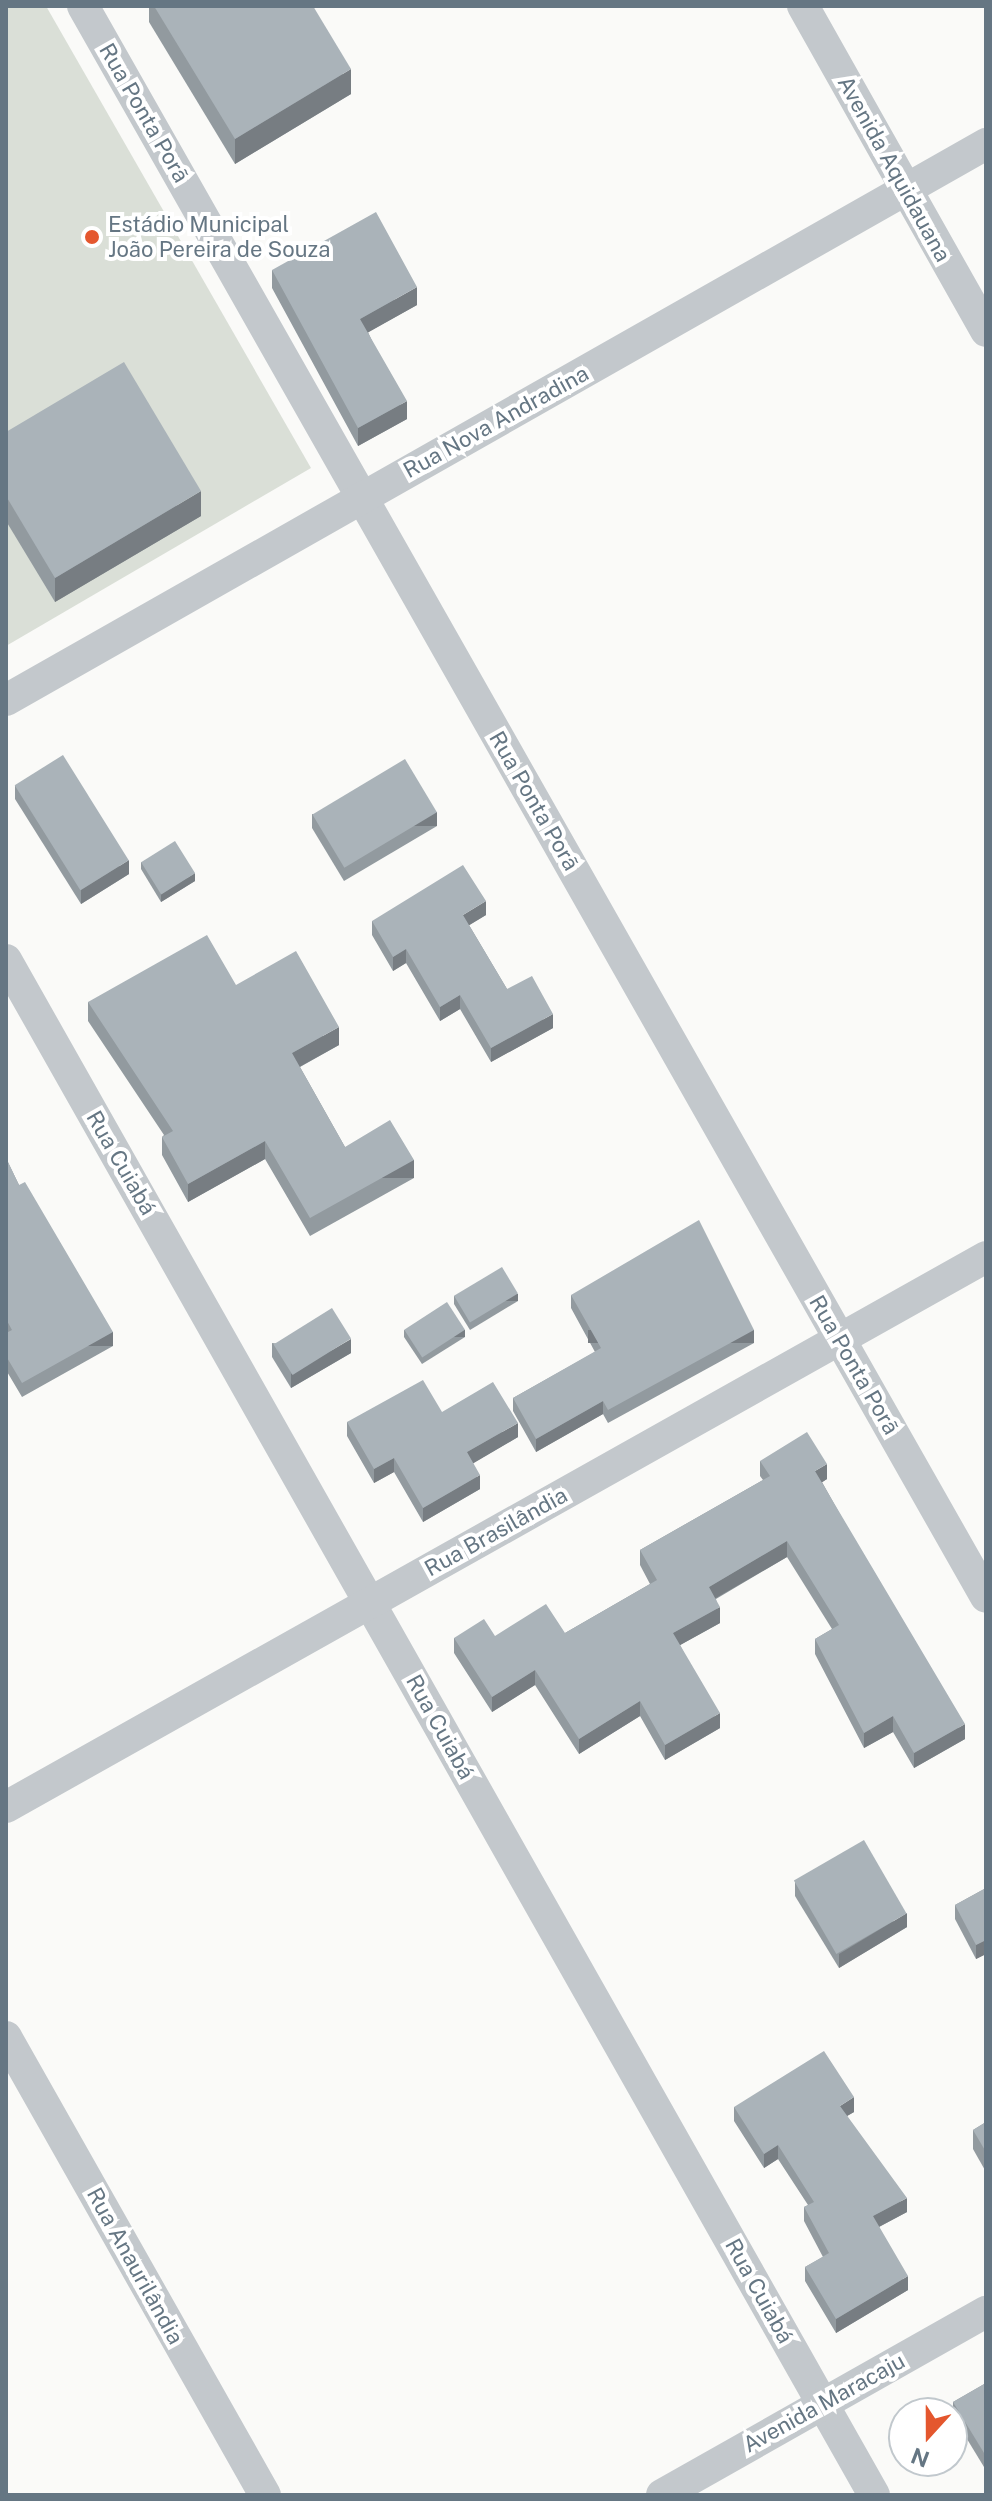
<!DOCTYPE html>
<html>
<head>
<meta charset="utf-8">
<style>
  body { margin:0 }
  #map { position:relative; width:992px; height:2501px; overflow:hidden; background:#fafaf8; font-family:"Public Sans",sans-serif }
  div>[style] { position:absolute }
  .green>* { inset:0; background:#dadfd7 }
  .minor>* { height:32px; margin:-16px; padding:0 16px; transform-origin:16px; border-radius:16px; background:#c3c8cc }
  .wall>* { inset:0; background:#929a9f }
  .shaded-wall>* { inset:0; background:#777d82; transform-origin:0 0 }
  .building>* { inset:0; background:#aab3b9; transform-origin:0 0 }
  .dots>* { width:22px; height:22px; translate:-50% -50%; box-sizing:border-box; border:4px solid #fff; border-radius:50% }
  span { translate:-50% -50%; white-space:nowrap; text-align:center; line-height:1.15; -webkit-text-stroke:8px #fff; paint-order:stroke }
  .street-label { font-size:22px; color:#657683 }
  .poi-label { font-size:22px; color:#657683 }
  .left { translate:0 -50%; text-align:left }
  .frame { position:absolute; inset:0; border:8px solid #657683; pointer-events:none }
  .north { position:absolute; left:888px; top:2397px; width:80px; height:80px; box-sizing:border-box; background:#fff; border:2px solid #c1c8cd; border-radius:50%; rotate:201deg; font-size:22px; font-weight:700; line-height:32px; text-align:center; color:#657683 }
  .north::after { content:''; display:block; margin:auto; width:28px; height:36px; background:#e4572e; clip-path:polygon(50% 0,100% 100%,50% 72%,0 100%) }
</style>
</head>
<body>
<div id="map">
  <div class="green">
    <i style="clip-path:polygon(6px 6px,46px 6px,311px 468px,6px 646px)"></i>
  </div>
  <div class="minor">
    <i style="left:83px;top:6px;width:1829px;rotate:60.42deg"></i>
    <i style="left:803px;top:6px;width:373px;rotate:60.6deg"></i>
    <i style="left:6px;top:700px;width:1127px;rotate:-29.57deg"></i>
    <i style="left:6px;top:960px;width:1763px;rotate:60.51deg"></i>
    <i style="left:6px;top:1807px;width:1124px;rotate:-29.3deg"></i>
    <i style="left:6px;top:2037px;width:526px;rotate:60.51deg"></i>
    <i style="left:662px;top:2495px;width:372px;rotate:-29.5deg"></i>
  </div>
  <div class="wall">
    <i style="clip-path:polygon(149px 6px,313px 6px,351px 94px,235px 164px,149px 22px)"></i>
    <i style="clip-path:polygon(272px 270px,417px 305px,368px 332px,407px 419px,358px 446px,272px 288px)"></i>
    <i style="clip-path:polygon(6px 432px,201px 516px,55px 602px,6px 521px)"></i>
    <i style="clip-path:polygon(15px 785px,129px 874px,81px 904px,15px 799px)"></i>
    <i style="clip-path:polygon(312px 814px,437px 826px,344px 881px,312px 828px)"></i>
    <i style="clip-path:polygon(141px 862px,195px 881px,161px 902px,141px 869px)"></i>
    <i style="clip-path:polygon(486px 915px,469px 925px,507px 989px,553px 1028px,491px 1062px,460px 1009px,440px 1021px,406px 963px,393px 971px,372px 935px,372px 921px)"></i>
    <i style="clip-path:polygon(236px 985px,339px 1045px,300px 1067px,345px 1147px,414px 1178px,310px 1236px,265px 1159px,188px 1202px,162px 1155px,162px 1137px,164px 1135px,88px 1021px,88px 1002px)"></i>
    <i style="clip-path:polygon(6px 1158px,19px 1185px,113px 1346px,22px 1397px,6px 1370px)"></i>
    <i style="clip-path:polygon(571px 1295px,754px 1343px,608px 1423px,603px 1414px,536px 1452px,513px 1411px,513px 1398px,595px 1352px,571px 1308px)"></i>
    <i style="clip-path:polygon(454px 1296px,518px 1301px,470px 1330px,454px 1304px)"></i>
    <i style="clip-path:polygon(404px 1330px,465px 1337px,422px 1364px,404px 1337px)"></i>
    <i style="clip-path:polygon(272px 1343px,351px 1353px,291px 1388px,272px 1357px)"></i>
    <i style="clip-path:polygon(442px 1412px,518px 1437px,473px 1463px,480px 1489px,423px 1522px,394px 1472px,374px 1483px,347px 1436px,347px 1422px)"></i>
    <i style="clip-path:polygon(760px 1461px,827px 1479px,822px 1482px,965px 1739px,914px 1768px,893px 1732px,864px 1748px,815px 1654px,815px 1639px,832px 1629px,787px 1557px,716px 1599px,720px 1623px,680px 1645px,720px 1728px,665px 1760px,640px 1716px,579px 1754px,535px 1685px,492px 1712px,454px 1653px,454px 1638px,565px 1633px,650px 1584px,640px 1565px,640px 1550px,763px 1480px,760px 1476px)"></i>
    <i style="clip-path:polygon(795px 1882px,907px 1927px,839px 1968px,795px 1896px)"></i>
    <i style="clip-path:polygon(986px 1888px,986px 1954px,976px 1959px,955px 1919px,955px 1905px)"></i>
    <i style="clip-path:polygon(734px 2107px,854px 2112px,847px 2116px,907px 2212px,879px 2227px,908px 2290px,836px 2333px,805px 2281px,805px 2267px,823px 2257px,804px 2221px,804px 2207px,808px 2205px,778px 2159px,764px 2168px,734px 2121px)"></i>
    <i style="clip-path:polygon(986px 2122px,986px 2172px,973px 2149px,973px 2130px)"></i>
    <i style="clip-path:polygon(986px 2383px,984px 2467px,953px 2416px,953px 2402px)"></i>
  </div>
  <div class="shaded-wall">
    <i style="clip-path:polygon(351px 69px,351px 94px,235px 164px,235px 139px)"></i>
    <i style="clip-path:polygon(417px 287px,417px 305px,360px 337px,360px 319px)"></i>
    <i style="clip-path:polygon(407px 401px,407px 419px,358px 446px,358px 428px)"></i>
    <i style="clip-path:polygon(201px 491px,201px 516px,55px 602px,55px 578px)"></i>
    <i style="left:437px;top:812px;width:14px;height:108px;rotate:90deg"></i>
    <i style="clip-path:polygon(129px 860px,129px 874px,81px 904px,81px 890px)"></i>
    <i style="clip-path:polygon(195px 873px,195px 881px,161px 902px,161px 894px)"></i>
    <i style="clip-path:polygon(486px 901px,486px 915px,463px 929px,463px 915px)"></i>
    <i style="clip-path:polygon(406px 949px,406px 963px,393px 971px,393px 957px)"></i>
    <i style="clip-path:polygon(460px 995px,460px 1009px,440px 1021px,440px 1007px)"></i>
    <i style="clip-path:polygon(553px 1014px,553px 1028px,491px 1062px,491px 1048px)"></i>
    <i style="clip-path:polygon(339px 1027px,339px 1045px,292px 1071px,292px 1053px)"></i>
    <i style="clip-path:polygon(265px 1141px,265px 1159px,188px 1202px,188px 1184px)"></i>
    <i style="left:414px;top:1160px;width:18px;height:119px;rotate:90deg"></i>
    <i style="left:518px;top:1294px;width:7px;height:56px;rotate:90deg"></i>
    <i style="left:465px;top:1330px;width:7px;height:51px;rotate:90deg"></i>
    <i style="left:754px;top:1330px;width:13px;height:166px;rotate:90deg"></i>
    <i style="left:113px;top:1332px;width:14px;height:104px;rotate:90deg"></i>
    <i style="clip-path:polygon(351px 1339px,351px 1353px,291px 1388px,291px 1374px)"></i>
    <i style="clip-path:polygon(603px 1401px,603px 1414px,536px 1452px,536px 1439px)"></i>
    <i style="clip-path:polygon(518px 1423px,518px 1437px,467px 1467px,467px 1452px)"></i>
    <i style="clip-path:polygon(394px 1458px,394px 1472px,374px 1483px,374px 1469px)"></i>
    <i style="clip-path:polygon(827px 1464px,827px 1479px,815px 1487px,815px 1471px)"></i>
    <i style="clip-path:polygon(480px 1475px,480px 1489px,423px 1522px,423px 1508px)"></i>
    <i style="clip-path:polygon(787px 1541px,787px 1557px,709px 1602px,709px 1587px)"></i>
    <i style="clip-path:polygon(720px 1607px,720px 1623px,673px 1649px,673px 1633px)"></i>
    <i style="clip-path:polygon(535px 1670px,535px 1685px,492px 1712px,492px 1697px)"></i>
    <i style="clip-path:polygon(640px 1701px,640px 1716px,579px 1754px,579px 1739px)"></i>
    <i style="clip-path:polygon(720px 1713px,720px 1728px,665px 1760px,665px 1745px)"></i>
    <i style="clip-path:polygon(893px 1716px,893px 1732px,864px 1748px,864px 1733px)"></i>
    <i style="clip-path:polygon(965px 1724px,965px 1739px,914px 1768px,914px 1753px)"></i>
    <i style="clip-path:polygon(907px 1913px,907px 1927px,839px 1968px,839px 1954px)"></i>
    <i style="clip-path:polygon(986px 1940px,986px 1954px,976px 1959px,976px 1945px)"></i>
    <i style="clip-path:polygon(854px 2097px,854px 2112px,840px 2120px,840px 2106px)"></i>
    <i style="clip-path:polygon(778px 2145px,778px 2159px,764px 2168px,764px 2154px)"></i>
    <i style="clip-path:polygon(907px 2198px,907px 2212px,873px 2230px,873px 2216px)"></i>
    <i style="clip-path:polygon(908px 2276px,908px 2290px,836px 2333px,836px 2319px)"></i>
    <i style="left:986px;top:2452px;width:14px;height:2px;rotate:90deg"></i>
  </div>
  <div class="building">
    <i style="clip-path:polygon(154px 6px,313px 6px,351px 69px,235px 139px)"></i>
    <i style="clip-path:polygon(376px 212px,417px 287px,360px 319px,407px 401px,358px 428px,272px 270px)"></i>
    <i style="clip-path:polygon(124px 362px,201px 491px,55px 578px,6px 496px,6px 432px)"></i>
    <i style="left:63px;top:755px;width:124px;height:57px;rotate:58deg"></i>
    <i style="left:405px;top:759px;width:62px;height:108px;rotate:59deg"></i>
    <i style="left:175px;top:841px;width:38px;height:40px;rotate:58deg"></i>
    <i style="clip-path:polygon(463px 865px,486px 901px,463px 915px,507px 989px,532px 976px,553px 1014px,491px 1048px,460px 995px,440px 1007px,406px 949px,393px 957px,372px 921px)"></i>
    <i style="clip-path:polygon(207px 935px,236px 985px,296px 951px,339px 1027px,292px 1053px,345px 1147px,390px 1120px,414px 1160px,310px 1218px,265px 1141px,188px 1184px,162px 1137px,173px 1131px,88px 1002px)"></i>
    <i style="clip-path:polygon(6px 1158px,19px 1185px,25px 1182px,113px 1332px,22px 1383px,6px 1356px,6px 1333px,12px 1330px,6px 1319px)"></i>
    <i style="clip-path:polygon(699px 1220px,754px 1330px,608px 1410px,603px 1401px,536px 1439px,513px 1398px,601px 1348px,571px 1295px)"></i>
    <i style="left:502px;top:1267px;width:31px;height:56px;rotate:59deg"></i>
    <i style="left:447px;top:1302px;width:33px;height:51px;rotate:57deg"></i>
    <i style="left:332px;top:1308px;width:36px;height:69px;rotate:58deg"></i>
    <i style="clip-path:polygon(423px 1380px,442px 1412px,493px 1382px,518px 1423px,467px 1452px,480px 1475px,423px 1508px,394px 1458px,374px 1469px,347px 1422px)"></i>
    <i style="clip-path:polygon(807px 1432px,827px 1464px,815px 1471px,965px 1724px,914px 1753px,893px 1716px,864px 1733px,815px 1639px,839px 1625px,787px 1541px,709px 1587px,720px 1607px,673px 1633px,720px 1713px,665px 1745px,640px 1701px,579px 1739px,535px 1670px,492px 1697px,454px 1638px,484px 1619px,495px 1636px,546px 1604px,565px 1633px,657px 1580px,640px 1550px,770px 1476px,760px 1461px)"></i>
    <i style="left:864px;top:1840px;width:85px;height:81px;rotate:60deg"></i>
    <i style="clip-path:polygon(986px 1888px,986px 1940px,976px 1945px,955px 1905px)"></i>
    <i style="clip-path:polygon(824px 2051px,854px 2097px,840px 2106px,907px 2198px,873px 2216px,908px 2276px,836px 2319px,805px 2267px,829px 2253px,804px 2207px,814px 2202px,778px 2145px,764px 2154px,734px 2107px)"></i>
    <i style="clip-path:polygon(986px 2122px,986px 2152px,973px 2130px)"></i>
    <i style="clip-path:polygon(986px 2383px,986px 2452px,984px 2453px,953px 2402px)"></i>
  </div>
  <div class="dots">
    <i style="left:92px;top:237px;background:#e4572e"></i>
  </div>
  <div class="street-label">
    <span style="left:144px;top:113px;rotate:60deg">Rua Ponta Porã</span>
    <span style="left:894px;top:169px;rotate:61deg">Avenida Aquidauana</span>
    <span style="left:496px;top:422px;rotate:-29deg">Rua Nova Andradina</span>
    <span style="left:534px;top:801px;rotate:60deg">Rua Ponta Porã</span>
    <span style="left:121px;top:1163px;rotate:60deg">Rua Cuiabá</span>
    <span style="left:854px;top:1365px;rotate:60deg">Rua Ponta Porã</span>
    <span style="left:496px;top:1532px;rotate:-29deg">Rua Brasilândia</span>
    <span style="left:440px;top:1727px;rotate:61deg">Rua Cuiabá</span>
    <span style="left:135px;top:2266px;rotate:61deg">Rua Anaurilândia</span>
    <span style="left:759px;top:2291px;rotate:61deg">Rua Cuiabá</span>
    <span style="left:824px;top:2403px;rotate:-29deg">Avenida Maracaju</span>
  </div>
  <div class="poi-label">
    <span class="left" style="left:108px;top:237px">Estádio Municipal<br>João Pereira de Souza</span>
  </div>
  <div class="frame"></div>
  <div class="north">N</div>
</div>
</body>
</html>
